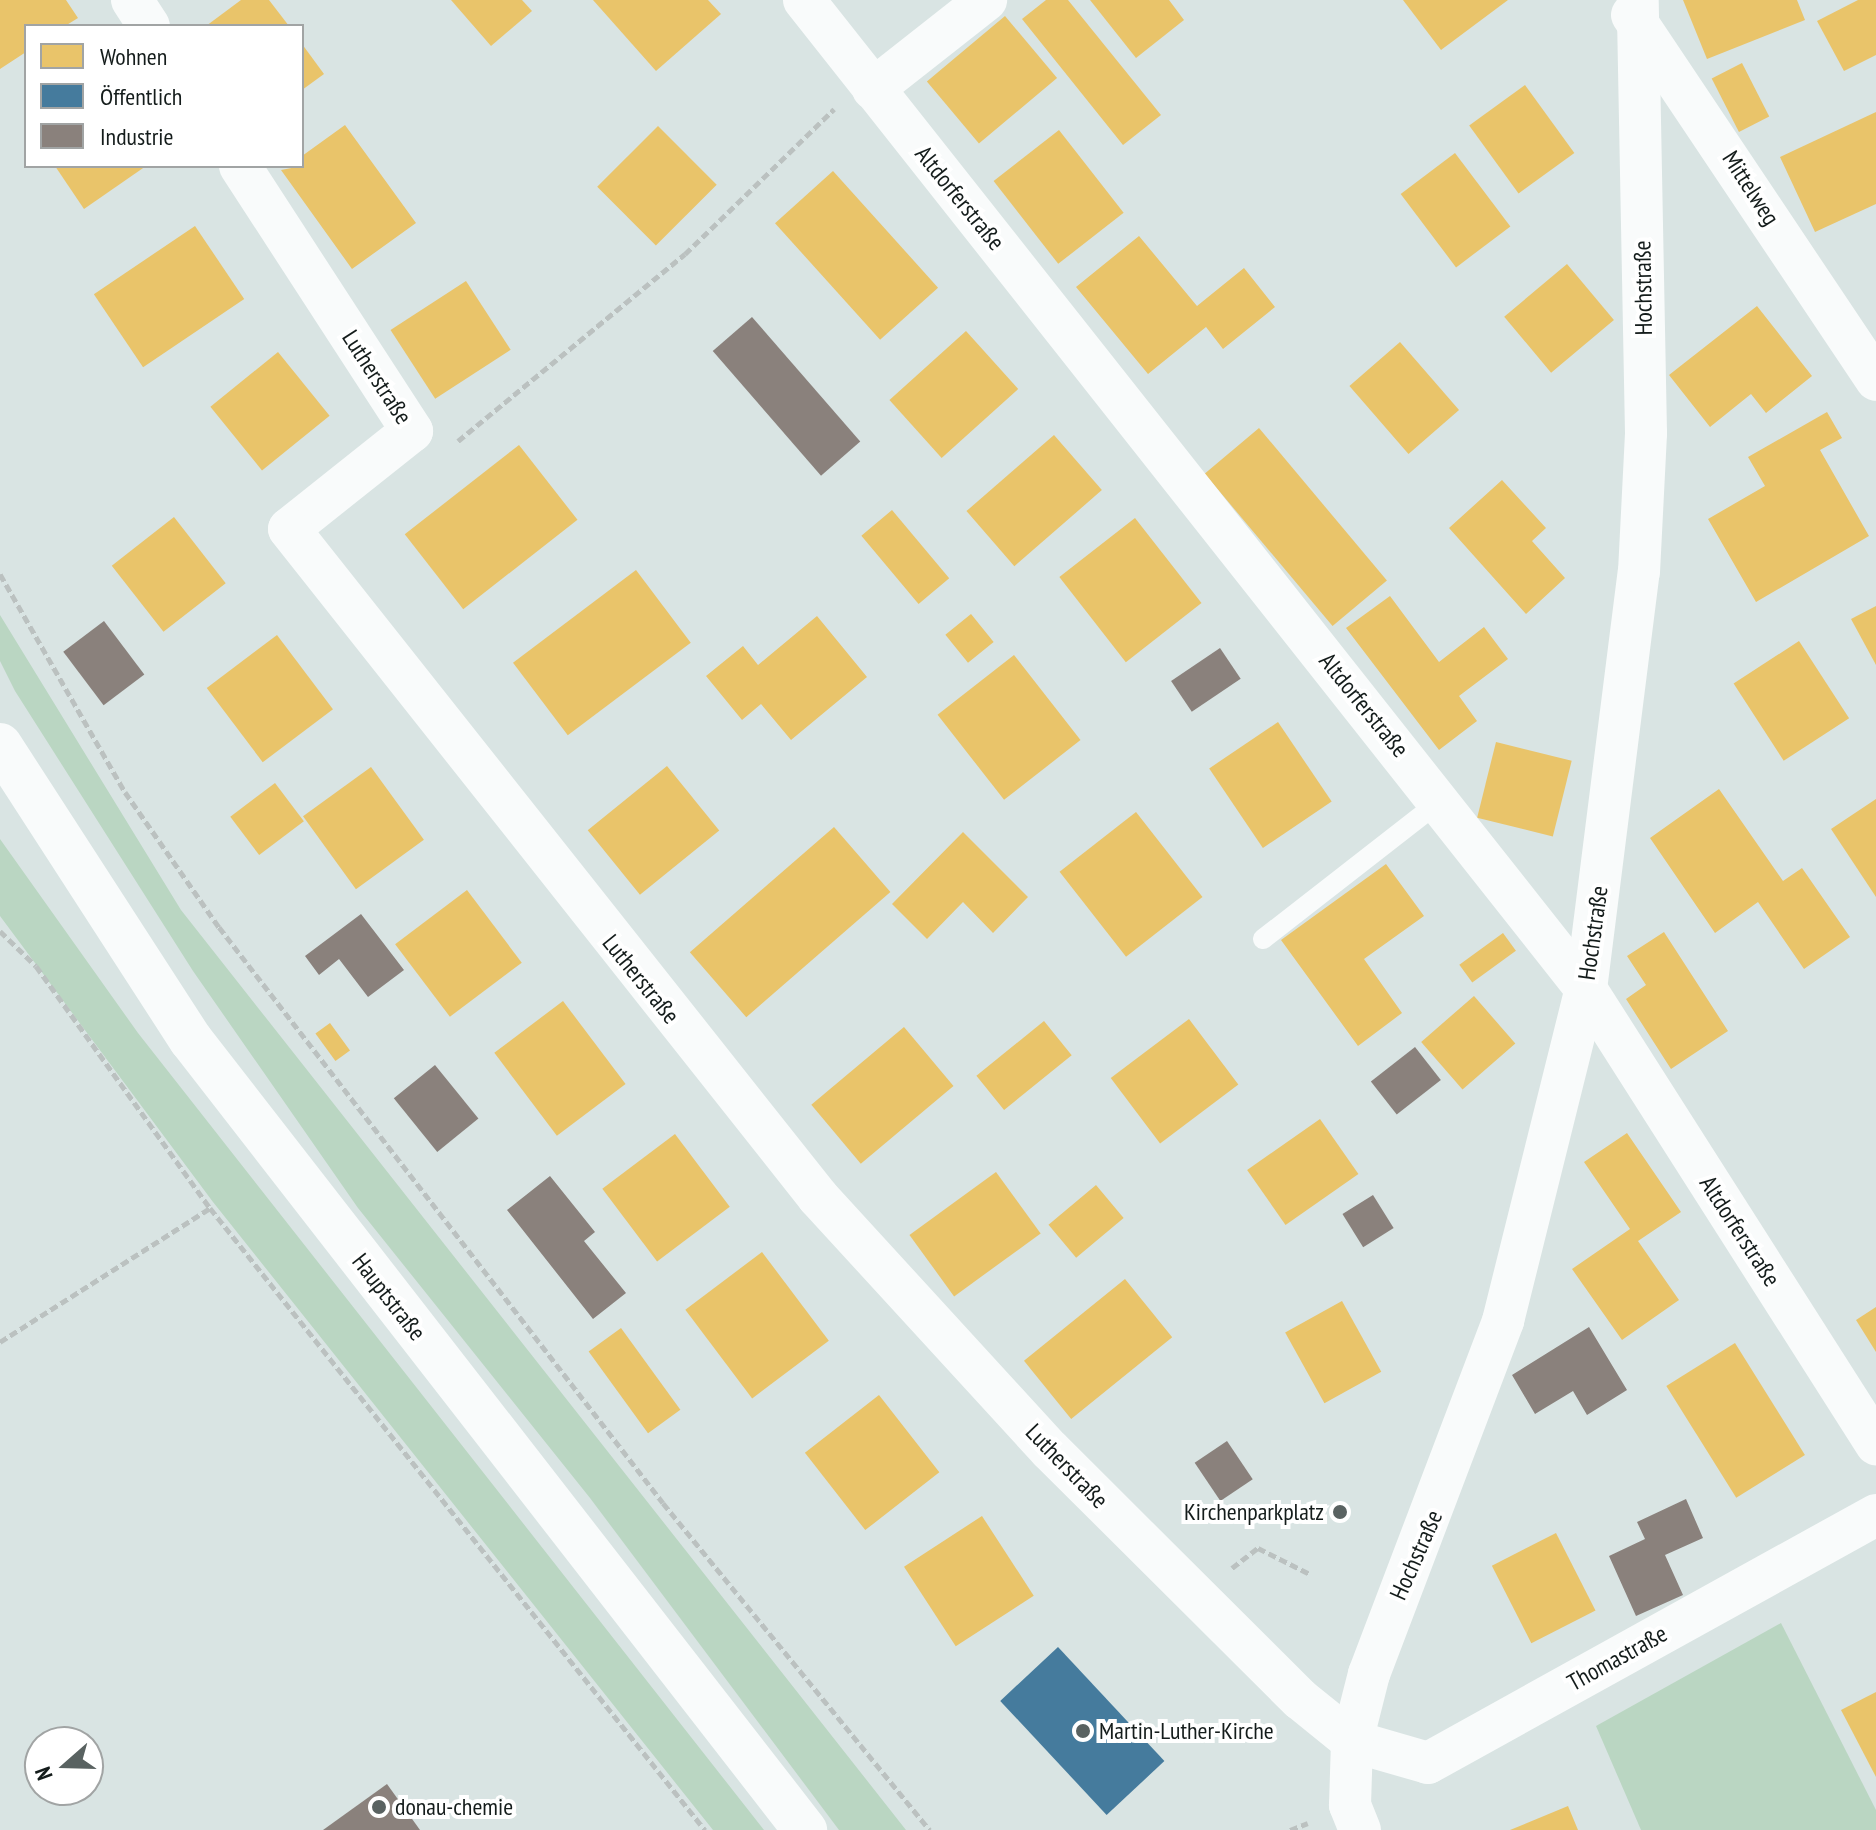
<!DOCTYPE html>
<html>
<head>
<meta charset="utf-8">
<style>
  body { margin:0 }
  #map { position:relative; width:1876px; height:1830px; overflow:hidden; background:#d9e4e3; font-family:"PT Sans Narrow",sans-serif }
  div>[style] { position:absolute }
  .green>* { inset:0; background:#bad6c2 }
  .homes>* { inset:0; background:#e9c46a; transform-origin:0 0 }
  .public>* { inset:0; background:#457b9d; transform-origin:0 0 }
  .industry>* { inset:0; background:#8a817c; transform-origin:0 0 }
  .path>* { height:5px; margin-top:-2.5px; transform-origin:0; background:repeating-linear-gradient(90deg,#bbc1c0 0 8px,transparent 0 12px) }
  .service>* { height:20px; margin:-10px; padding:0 10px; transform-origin:10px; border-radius:10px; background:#f9fbfb }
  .minor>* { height:42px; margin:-21px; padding:0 21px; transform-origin:21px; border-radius:21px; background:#f9fbfb }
  .secondary>* { height:44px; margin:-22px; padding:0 22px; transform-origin:22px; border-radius:22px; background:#f9fbfb }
  .dots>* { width:22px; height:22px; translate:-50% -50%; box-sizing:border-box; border:4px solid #fff; border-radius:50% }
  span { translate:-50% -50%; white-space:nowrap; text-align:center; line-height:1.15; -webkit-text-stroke:8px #fff; paint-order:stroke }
  .street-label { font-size:24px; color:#141c1b }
  .poi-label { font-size:24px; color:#141c1b }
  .right { translate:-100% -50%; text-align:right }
  .left { translate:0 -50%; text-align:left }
  .legend { position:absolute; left:24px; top:24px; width:280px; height:144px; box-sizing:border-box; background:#fff; border:2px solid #a1a4a4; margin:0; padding:10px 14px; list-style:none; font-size:24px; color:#141c1b }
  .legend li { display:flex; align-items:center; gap:16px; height:40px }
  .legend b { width:40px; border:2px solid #a1a4a4 }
  .north { position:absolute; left:24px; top:1726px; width:80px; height:80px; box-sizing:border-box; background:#fff; border:2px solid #a1a4a4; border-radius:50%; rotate:250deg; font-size:22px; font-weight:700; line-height:32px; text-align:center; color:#141c1b }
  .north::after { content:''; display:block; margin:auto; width:28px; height:36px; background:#596261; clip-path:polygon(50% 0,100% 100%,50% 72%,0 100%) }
</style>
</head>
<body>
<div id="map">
  <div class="green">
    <i style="clip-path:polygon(0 615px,181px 910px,906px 1830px,839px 1830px,590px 1498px,358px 1208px,193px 971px,15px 691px,0 661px)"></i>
    <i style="clip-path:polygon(0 839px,138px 1033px,764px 1830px,713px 1830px,213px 1202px,0 916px)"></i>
    <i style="clip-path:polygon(1781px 1623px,1876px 1810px,1876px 1830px,1641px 1830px,1596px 1726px)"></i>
  </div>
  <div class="homes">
    <i style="clip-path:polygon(0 0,66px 0,78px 18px,65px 26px,26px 26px,26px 52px,0 69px)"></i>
    <i style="clip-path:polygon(241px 0,269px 0,289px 26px,206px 26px)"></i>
    <i style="clip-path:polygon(451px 0,522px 0,532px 11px,491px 46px)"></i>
    <i style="clip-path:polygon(593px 0,708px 0,721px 14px,656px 71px)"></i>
    <i style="clip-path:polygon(1046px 0,1068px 0,1161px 115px,1123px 145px,1022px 19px)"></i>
    <i style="clip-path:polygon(1090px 0,1169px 0,1184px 20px,1136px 58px)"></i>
    <i style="clip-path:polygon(1403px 0,1508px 0,1441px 50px)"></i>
    <i style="clip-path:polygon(1683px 0,1797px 0,1805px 20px,1707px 59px)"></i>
    <i style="clip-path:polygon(1858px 0,1876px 0,1876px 55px,1844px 71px,1817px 21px)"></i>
    <i style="left:1005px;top:16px;width:81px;height:102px;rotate:50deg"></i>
    <i style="clip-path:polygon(302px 44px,324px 74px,302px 90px)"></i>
    <i style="left:1742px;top:63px;width:60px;height:34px;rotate:63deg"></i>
    <i style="left:1525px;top:85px;width:84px;height:69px;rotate:54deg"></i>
    <i style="clip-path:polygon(1876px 112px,1876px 204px,1815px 232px,1780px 157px)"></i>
    <i style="clip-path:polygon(345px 125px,416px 223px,352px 269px,281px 170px,302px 166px,302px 156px)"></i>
    <i style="left:658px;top:126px;width:83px;height:86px;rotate:45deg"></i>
    <i style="left:1059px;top:130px;width:105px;height:83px;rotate:52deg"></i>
    <i style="left:1455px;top:153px;width:92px;height:68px;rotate:53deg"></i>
    <i style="clip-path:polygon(55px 166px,146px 166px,84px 209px)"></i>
    <i style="left:833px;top:171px;width:157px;height:78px;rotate:48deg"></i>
    <i style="left:195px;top:226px;width:88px;height:122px;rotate:56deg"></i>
    <i style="clip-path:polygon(1139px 236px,1197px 306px,1244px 268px,1275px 307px,1223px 349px,1206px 327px,1148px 374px,1076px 287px)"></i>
    <i style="left:1567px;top:264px;width:73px;height:82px;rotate:50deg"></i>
    <i style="left:466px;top:281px;width:82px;height:90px;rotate:57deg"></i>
    <i style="clip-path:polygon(1757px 306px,1812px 376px,1766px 413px,1751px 394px,1710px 427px,1669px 375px)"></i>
    <i style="left:966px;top:331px;width:78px;height:103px;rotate:48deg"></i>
    <i style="left:1400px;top:342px;width:90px;height:67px;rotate:49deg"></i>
    <i style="left:278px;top:352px;width:82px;height:87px;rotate:51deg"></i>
    <i style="clip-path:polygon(1827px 412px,1842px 438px,1820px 450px,1869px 536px,1756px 602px,1708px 519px,1765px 486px,1748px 457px)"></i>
    <i style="left:1259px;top:428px;width:199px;height:71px;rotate:50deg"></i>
    <i style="left:1054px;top:435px;width:73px;height:116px;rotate:49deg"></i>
    <i style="left:519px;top:445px;width:95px;height:145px;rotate:52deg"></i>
    <i style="clip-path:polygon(1502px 480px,1546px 528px,1532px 541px,1565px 578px,1526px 614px,1449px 528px)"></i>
    <i style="left:892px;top:510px;width:89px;height:40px;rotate:50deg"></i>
    <i style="left:174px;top:517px;width:84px;height:79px;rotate:52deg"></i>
    <i style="left:1135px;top:518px;width:108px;height:96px;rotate:52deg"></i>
    <i style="left:636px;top:570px;width:91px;height:154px;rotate:53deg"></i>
    <i style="clip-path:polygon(1390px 596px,1439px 662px,1484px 627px,1508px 659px,1459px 696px,1477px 721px,1439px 750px,1346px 628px)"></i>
    <i style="clip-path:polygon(1876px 606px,1876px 665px,1851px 619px)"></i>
    <i style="left:971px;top:614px;width:36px;height:33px;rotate:51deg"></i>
    <i style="clip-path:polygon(817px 616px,867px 677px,791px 740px,761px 704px,742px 720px,706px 676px,743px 646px,758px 665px)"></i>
    <i style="left:277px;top:635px;width:93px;height:88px;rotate:53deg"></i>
    <i style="left:1799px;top:641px;width:92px;height:78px;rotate:57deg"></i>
    <i style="left:1014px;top:655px;width:108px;height:97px;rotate:52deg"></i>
    <i style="left:1278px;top:722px;width:96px;height:83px;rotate:56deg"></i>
    <i style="left:1496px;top:742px;width:78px;height:78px;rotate:14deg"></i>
    <i style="left:667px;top:766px;width:83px;height:102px;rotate:51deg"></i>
    <i style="left:371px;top:767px;width:90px;height:84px;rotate:54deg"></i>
    <i style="left:275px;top:783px;width:48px;height:56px;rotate:53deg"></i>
    <i style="clip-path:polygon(1719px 789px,1783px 881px,1802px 868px,1850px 937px,1804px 969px,1758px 902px,1715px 933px,1650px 838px)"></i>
    <i style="clip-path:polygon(1876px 799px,1876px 897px,1831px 829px)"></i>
    <i style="left:1136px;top:812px;width:108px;height:97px;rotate:52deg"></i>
    <i style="left:834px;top:827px;width:86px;height:191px;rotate:49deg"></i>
    <i style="clip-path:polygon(963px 832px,1028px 897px,993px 933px,963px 902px,927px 939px,892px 904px)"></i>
    <i style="clip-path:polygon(1386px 864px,1424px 916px,1364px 959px,1402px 1013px,1358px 1046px,1281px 940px)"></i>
    <i style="left:467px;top:890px;width:91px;height:90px;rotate:53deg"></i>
    <i style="clip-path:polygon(1664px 932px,1728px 1031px,1671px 1069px,1626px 999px,1646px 985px,1627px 956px)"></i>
    <i style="left:1503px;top:933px;width:22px;height:54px;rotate:54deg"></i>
    <i style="left:1474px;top:996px;width:63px;height:70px;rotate:49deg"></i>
    <i style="left:563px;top:1001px;width:104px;height:86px;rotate:53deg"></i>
    <i style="left:1189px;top:1019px;width:82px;height:98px;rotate:53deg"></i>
    <i style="left:1044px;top:1021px;width:44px;height:87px;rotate:51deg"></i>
    <i style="left:330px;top:1023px;width:34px;height:18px;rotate:54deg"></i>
    <i style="left:904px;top:1027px;width:77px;height:121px;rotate:50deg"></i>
    <i style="left:1320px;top:1119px;width:67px;height:89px;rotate:55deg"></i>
    <i style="clip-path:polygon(1627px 1133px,1681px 1212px,1638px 1241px,1679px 1300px,1622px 1340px,1572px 1269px,1630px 1229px,1584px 1162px)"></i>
    <i style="left:675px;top:1134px;width:91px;height:91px;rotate:53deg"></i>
    <i style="left:996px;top:1172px;width:76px;height:107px;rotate:54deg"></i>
    <i style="left:1096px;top:1185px;width:43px;height:62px;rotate:50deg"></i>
    <i style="left:762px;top:1252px;width:111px;height:96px;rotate:53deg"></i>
    <i style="left:1125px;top:1279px;width:75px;height:130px;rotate:51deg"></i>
    <i style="left:1342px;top:1301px;width:81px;height:65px;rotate:61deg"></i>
    <i style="clip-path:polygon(1876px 1307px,1876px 1352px,1856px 1320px)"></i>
    <i style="left:621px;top:1328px;width:101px;height:40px;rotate:54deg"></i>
    <i style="left:1735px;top:1343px;width:132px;height:81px;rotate:58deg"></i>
    <i style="left:879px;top:1395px;width:98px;height:94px;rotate:52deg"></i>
    <i style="left:982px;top:1516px;width:95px;height:93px;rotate:57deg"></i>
    <i style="left:1556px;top:1533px;width:87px;height:72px;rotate:63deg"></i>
    <i style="clip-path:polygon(1876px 1692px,1876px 1777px,1841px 1710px)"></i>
    <i style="clip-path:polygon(1568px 1806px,1578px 1830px,1510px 1830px)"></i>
  </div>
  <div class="public">
    <i style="left:1058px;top:1647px;width:156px;height:79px;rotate:47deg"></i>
  </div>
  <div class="industry">
    <i style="left:752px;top:317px;width:165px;height:52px;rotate:49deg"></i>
    <i style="left:104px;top:621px;width:67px;height:51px;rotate:53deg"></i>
    <i style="left:1220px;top:648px;width:37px;height:59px;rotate:56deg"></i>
    <i style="clip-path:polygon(361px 914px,404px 970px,368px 997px,339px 959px,319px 975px,305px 956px)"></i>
    <i style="left:1415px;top:1047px;width:42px;height:56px;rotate:52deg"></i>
    <i style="left:435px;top:1065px;width:69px;height:53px;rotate:51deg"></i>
    <i style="clip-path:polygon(550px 1176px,595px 1232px,584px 1241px,626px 1293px,593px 1319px,507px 1210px)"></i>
    <i style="left:1373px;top:1195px;width:39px;height:36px;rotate:58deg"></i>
    <i style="clip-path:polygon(1589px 1327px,1627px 1390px,1587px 1415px,1573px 1391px,1535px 1414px,1512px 1375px)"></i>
    <i style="left:1227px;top:1441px;width:46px;height:39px;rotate:56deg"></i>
    <i style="clip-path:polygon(1686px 1499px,1703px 1538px,1665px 1555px,1683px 1595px,1636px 1616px,1609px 1556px,1645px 1539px,1637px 1522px)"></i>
    <i style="clip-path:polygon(387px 1784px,420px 1830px,323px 1830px)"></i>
  </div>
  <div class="path">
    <i style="left:458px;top:441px;width:294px;rotate:-39.5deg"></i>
    <i style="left:685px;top:254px;width:208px;rotate:-44.2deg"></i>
    <i style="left:0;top:574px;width:251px;rotate:60.2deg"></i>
    <i style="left:125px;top:792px;width:165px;rotate:55.2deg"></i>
    <i style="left:219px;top:927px;width:727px;rotate:52.37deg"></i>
    <i style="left:663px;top:1503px;width:422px;rotate:50.8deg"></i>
    <i style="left:0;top:931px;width:50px;rotate:44.2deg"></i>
    <i style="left:36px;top:966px;width:298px;rotate:54.3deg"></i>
    <i style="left:210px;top:1208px;width:795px;rotate:51.49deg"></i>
    <i style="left:0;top:1342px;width:249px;rotate:-32.5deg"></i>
    <i style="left:1232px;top:1568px;width:33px;rotate:-38deg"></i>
    <i style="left:1258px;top:1548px;width:58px;rotate:26.6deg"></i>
    <i style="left:1290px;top:1830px;width:19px;rotate:-21deg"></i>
  </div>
  <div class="service">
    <i style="left:1263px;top:939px;width:224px;rotate:-37.9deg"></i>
  </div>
  <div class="minor">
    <i style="left:132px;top:0;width:31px;rotate:57deg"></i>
    <i style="left:804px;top:0;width:1261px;rotate:51.67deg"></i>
    <i style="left:1586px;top:989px;width:540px;rotate:57.49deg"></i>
    <i style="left:1632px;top:15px;width:439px;rotate:56.2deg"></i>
    <i style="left:873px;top:89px;width:144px;rotate:-38.2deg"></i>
    <i style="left:240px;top:166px;width:316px;rotate:57deg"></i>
    <i style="left:412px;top:431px;width:157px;rotate:141.5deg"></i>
    <i style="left:289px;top:529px;width:852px;rotate:51.62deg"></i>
    <i style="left:818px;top:1197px;width:343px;rotate:47.5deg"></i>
    <i style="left:1050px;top:1450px;width:353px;rotate:44.9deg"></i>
    <i style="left:1300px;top:1699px;width:67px;rotate:38.9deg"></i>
    <i style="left:1352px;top:1741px;width:79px;rotate:16.1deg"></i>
    <i style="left:1428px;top:1763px;width:512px;rotate:-28.97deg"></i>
    <i style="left:1360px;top:1830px;width:27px;rotate:-112deg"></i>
    <i style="left:1350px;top:1805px;width:64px;rotate:-88.2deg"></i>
    <i style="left:1352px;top:1741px;width:69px;rotate:-75.8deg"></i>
    <i style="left:1369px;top:1674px;width:378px;rotate:-69.2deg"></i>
    <i style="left:1503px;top:1321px;width:342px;rotate:-76deg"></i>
    <i style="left:1586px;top:989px;width:420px;rotate:-82.8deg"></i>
    <i style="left:1639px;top:572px;width:139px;rotate:-87.1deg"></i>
    <i style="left:1646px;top:433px;width:433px;rotate:-91.1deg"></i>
  </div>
  <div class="secondary">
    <i style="left:0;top:745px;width:351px;rotate:57.1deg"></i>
    <i style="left:191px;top:1040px;width:1001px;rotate:52.15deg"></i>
  </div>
  <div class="dots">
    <i style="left:1340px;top:1512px;background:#596261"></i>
    <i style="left:1083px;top:1731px;background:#596261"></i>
    <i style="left:379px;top:1807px;background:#596261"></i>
  </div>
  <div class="street-label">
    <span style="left:1751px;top:188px;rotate:57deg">Mittelweg</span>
    <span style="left:960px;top:198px;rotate:51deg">Altdorferstraße</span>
    <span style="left:1643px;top:288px;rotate:-91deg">Hochstraße</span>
    <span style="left:377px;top:377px;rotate:57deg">Lutherstraße</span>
    <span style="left:1364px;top:705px;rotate:51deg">Altdorferstraße</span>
    <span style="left:1593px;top:933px;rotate:-82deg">Hochstraße</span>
    <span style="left:641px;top:979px;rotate:51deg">Lutherstraße</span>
    <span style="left:1740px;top:1231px;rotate:57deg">Altdorferstraße</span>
    <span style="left:389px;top:1297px;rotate:52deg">Hauptstraße</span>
    <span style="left:1067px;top:1466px;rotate:46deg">Lutherstraße</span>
    <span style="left:1416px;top:1555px;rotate:-66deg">Hochstraße</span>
    <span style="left:1617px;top:1658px;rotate:-29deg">Thomastraße</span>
  </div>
  <div class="poi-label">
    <span class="right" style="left:1324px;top:1512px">Kirchenparkplatz</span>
    <span class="left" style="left:1099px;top:1731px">Martin-Luther-Kirche</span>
    <span class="left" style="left:395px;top:1807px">donau-chemie</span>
  </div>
  <ul class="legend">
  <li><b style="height:22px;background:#e9c46a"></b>Wohnen</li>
  <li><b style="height:22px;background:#457b9d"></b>Öffentlich</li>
  <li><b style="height:22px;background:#8a817c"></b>Industrie</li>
  </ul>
  <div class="north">N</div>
</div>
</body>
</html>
